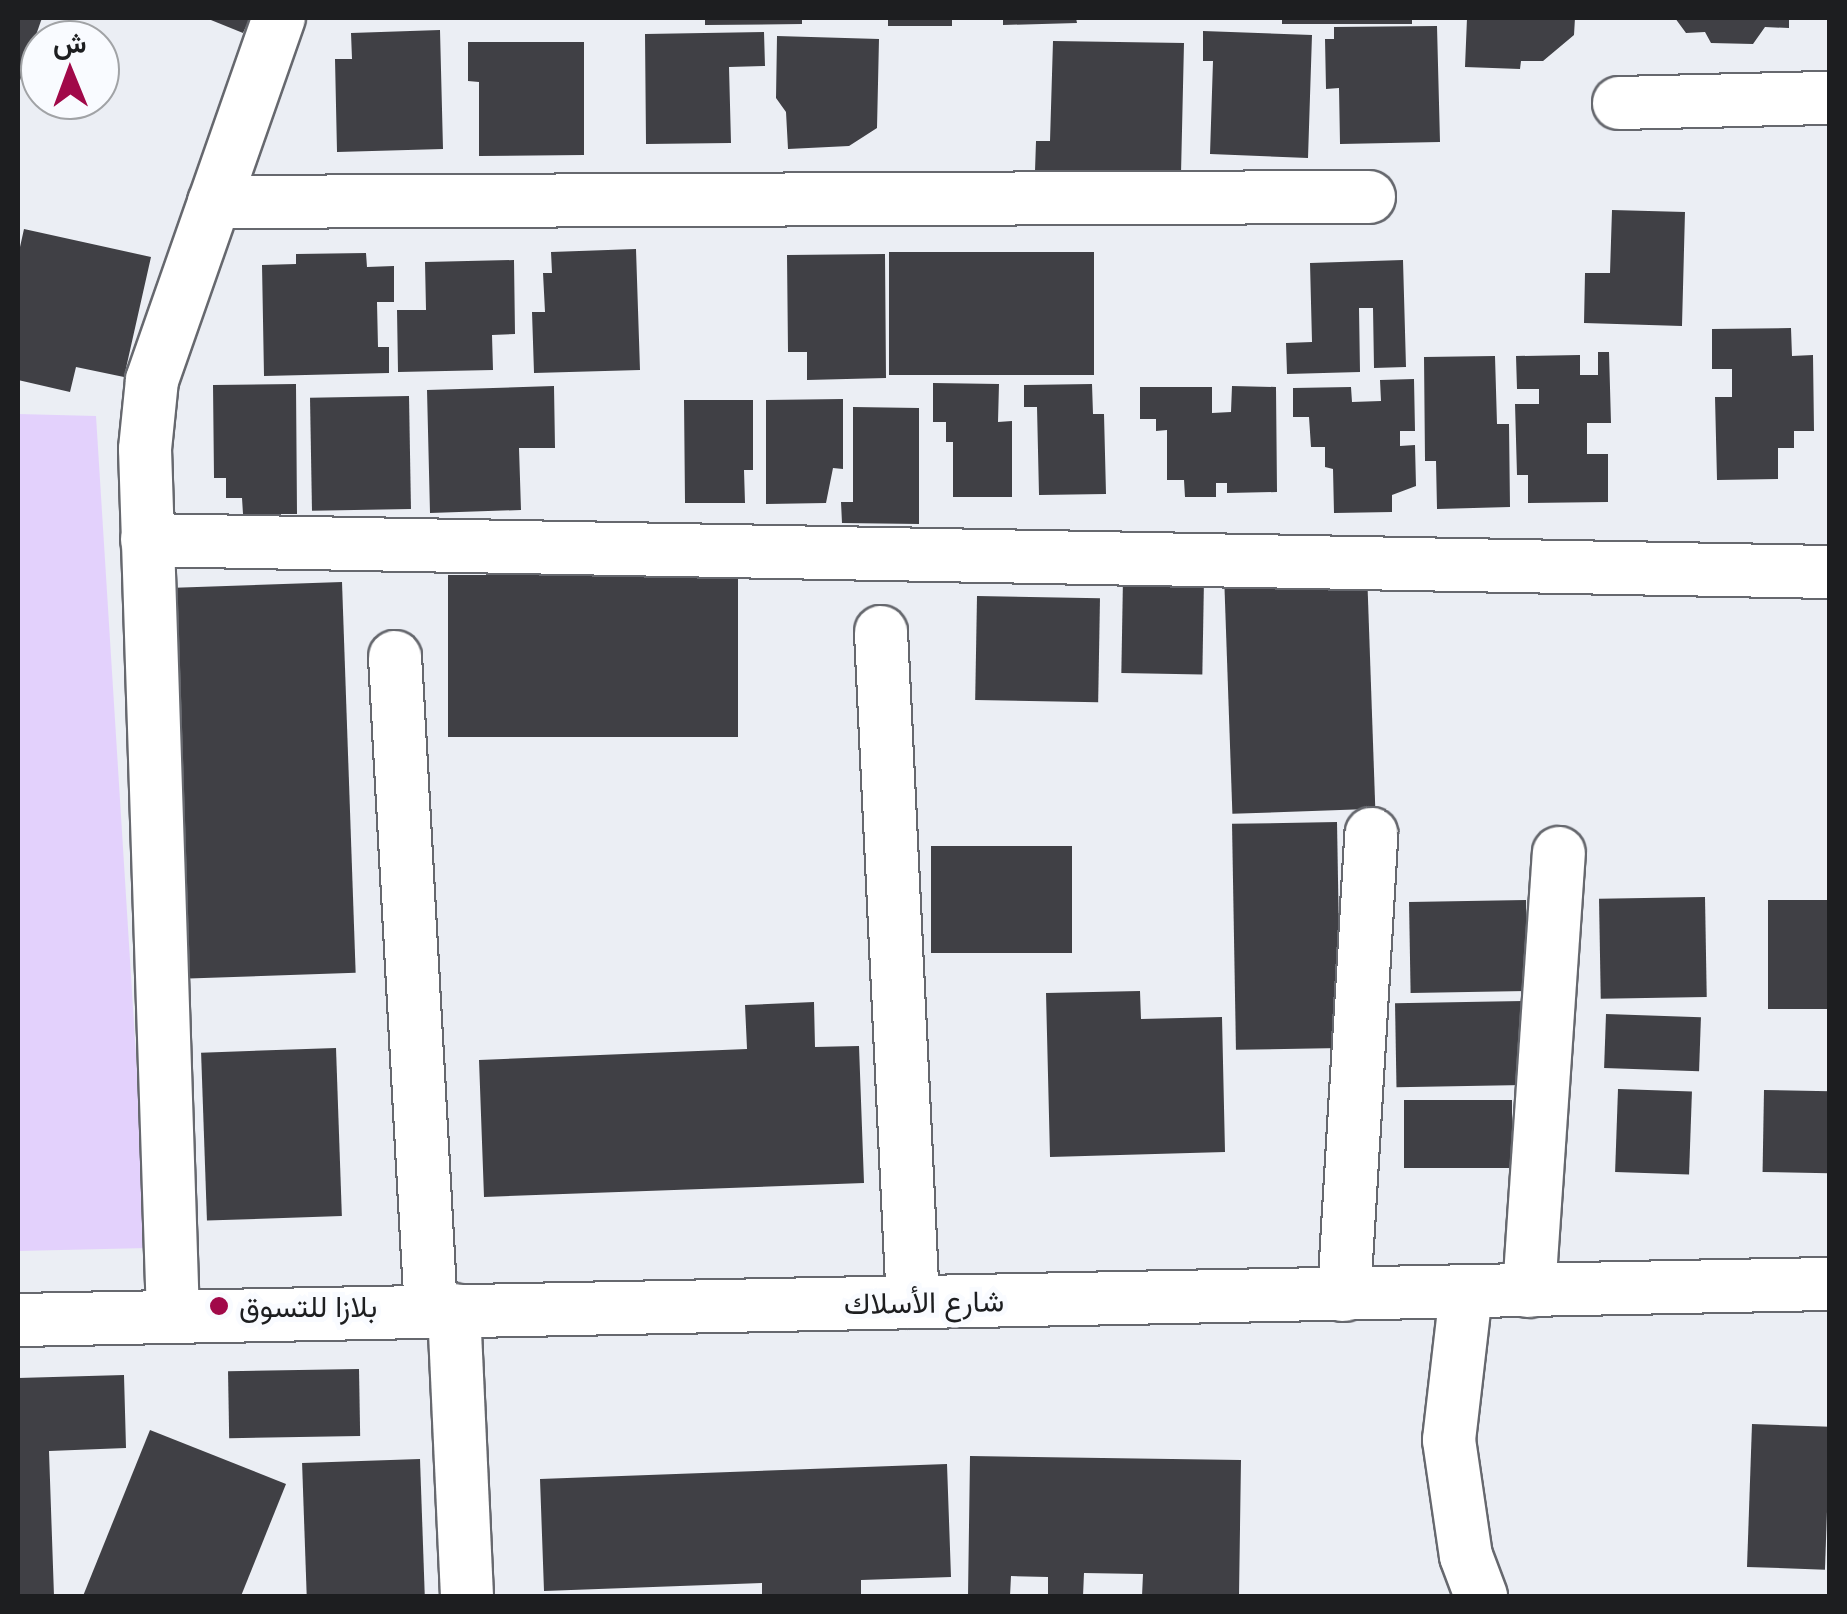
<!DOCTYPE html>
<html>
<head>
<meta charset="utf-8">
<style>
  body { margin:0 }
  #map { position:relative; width:1847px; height:1614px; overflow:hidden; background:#ebeef4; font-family:"Noto Sans",Vazirmatn,sans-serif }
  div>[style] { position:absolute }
  .green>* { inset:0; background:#e3d1fc }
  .building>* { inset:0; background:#404045; transform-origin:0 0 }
  .roads { filter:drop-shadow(2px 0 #66686e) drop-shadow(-2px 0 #66686e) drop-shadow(0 2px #66686e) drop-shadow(0 -2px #66686e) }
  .minor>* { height:52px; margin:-26px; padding:0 26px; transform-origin:26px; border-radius:26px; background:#fff }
  .dots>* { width:28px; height:28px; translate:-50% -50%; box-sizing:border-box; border:5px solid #f9fbff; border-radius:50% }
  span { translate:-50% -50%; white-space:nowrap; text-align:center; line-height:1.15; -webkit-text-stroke:10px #f9fbff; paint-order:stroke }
  .street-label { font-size:30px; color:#1d1e20 }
  .poi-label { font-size:30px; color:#1d1e20 }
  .left { translate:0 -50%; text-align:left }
  .frame { position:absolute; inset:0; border:20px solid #1d1e20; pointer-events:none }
  .north { position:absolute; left:20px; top:20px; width:100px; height:100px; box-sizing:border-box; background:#f9fbff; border:2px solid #a1a3a6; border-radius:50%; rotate:359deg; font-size:28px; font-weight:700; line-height:40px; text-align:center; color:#1d1e20 }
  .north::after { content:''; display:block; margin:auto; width:35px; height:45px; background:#a10949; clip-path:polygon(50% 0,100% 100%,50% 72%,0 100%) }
</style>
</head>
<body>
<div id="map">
  <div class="green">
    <i style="clip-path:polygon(18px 414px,96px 416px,148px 1248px,18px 1251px)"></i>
  </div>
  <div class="building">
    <i style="clip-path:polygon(18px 18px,42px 18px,18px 86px)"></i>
    <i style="clip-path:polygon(206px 18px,250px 18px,243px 33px)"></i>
    <i style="clip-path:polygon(705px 18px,802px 18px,802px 24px,705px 25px)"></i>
    <i style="left:888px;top:18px;width:64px;height:8px"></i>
    <i style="clip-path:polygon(1003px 18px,1076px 18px,1077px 23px,1003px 25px)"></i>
    <i style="left:1282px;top:18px;width:130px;height:6px"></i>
    <i style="clip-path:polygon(1467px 18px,1575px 18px,1574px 35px,1543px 61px,1521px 61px,1520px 69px,1465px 67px)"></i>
    <i style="clip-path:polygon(1675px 18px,1789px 18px,1789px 28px,1765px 27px,1753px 44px,1711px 43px,1705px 32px,1686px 33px)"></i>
    <i style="clip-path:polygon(1437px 26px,1440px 142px,1340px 144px,1339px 88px,1326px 89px,1325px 39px,1334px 39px,1334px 27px)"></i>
    <i style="clip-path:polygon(440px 30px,443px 149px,337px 152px,335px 59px,352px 59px,351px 33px)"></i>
    <i style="clip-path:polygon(1203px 31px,1312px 35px,1308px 158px,1210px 154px,1213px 61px,1203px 61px)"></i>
    <i style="clip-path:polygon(764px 32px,765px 66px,729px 67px,731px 143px,646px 144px,645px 34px)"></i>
    <i style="clip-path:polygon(777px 36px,879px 39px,877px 128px,849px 146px,788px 149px,786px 112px,776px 98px)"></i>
    <i style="clip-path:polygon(1053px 41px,1184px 43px,1181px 174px,1035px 171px,1036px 141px,1050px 141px)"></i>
    <i style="clip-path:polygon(468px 42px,584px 42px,584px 155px,479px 156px,479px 82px,468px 81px)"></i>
    <i style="clip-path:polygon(1612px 210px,1685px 212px,1682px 326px,1584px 323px,1585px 273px,1610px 273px)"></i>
    <i style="clip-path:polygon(24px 229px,151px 257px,124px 377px,76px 367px,70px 392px,18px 380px,18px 256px)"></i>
    <i style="clip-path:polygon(636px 249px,640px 370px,534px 373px,532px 312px,545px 312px,543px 273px,552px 273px,551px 252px)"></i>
    <i style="left:1094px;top:252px;width:123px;height:205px;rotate:90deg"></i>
    <i style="clip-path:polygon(366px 253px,367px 267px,394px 266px,394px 302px,377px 302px,378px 347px,389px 347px,389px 373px,264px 376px,262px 265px,296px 264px,296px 254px)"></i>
    <i style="clip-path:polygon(885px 254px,886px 378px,807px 380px,807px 352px,788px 352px,787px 255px)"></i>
    <i style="clip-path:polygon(514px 260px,515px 334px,492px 335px,493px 370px,398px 372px,397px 310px,426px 310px,425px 262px)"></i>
    <i style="clip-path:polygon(1403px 260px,1406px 367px,1374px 368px,1373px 308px,1359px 308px,1360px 372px,1287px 374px,1286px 343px,1312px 342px,1310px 263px)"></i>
    <i style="clip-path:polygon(1791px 328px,1792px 356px,1813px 355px,1814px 431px,1794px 431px,1794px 448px,1778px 448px,1778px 479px,1717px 480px,1715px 397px,1732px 397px,1732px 369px,1712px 369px,1712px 329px)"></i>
    <i style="clip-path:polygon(1598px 352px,1609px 352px,1611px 423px,1587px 423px,1587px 454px,1608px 454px,1608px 502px,1528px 503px,1528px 475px,1517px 475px,1515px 404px,1539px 404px,1539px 389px,1517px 389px,1516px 356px,1580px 355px,1580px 375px,1598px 375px)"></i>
    <i style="clip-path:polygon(1495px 356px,1497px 424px,1509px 424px,1510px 507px,1437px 509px,1436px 461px,1425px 461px,1424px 357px)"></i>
    <i style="clip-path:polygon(1414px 379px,1415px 431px,1400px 431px,1400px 446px,1415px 445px,1416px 486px,1392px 495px,1392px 512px,1334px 513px,1333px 469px,1325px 467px,1325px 447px,1311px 447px,1309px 417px,1293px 417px,1293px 388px,1351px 387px,1352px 402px,1381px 401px,1380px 380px)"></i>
    <i style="clip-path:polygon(933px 383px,999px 384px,998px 422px,1012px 421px,1012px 497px,953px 497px,953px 442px,946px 442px,946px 422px,933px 422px)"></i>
    <i style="clip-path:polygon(296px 384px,297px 514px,243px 514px,242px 498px,226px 498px,226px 478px,214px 478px,213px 385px)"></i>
    <i style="clip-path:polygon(1092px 384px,1093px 414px,1104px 414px,1106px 494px,1039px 495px,1037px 407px,1024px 407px,1024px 385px)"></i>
    <i style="clip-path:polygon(554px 386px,555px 448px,519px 448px,521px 510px,430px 513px,427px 390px)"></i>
    <i style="clip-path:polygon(1232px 386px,1276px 387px,1277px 492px,1227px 493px,1227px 483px,1216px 483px,1216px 497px,1185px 497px,1184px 480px,1167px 480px,1167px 430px,1156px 431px,1156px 419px,1140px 419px,1140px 387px,1212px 387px,1212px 413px,1231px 412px)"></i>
    <i style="left:409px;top:396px;width:113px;height:99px;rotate:89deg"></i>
    <i style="clip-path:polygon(843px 399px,843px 469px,833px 468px,826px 503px,766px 504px,766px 400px)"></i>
    <i style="clip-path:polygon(684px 400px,753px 400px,753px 470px,744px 470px,745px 503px,685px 503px)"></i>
    <i style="clip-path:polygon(853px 407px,919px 408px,919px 524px,842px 523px,841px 502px,853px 502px)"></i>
    <i style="left:1367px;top:571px;width:238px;height:143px;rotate:88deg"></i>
    <i style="left:448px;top:575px;width:290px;height:162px"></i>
    <i style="left:1123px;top:578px;width:81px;height:95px;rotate:1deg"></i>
    <i style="left:342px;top:582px;width:391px;height:167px;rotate:88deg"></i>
    <i style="left:977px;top:596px;width:123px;height:104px;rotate:1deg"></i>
    <i style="left:1337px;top:822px;width:226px;height:105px;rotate:89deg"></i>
    <i style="left:931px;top:846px;width:141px;height:107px"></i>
    <i style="left:1705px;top:897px;width:100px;height:106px;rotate:89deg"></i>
    <i style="left:1526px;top:900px;width:91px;height:117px;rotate:89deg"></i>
    <i style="left:1830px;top:900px;width:109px;height:62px;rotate:90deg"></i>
    <i style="clip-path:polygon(1140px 991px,1141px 1019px,1222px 1017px,1225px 1152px,1050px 1157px,1046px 993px)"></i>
    <i style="left:1523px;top:1001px;width:84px;height:128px;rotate:89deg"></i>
    <i style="clip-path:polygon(814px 1002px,815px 1047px,859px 1046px,864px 1183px,484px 1197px,479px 1060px,747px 1049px,745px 1005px)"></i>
    <i style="left:1606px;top:1014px;width:95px;height:54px;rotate:2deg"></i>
    <i style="left:336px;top:1048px;width:168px;height:135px;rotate:88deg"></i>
    <i style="left:1618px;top:1089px;width:74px;height:83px;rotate:2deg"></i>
    <i style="left:1764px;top:1090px;width:66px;height:82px;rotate:1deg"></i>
    <i style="left:1512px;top:1100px;width:68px;height:108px;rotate:90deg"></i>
    <i style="left:359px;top:1369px;width:67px;height:131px;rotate:89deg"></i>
    <i style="clip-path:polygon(124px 1375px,126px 1448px,49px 1451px,54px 1596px,18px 1596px,18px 1378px)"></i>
    <i style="left:1752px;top:1424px;width:78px;height:143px;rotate:2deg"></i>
    <i style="clip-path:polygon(150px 1430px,286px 1484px,241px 1596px,83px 1596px)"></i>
    <i style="clip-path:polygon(970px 1456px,1241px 1460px,1239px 1596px,1142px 1596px,1143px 1574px,1084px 1573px,1083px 1596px,1048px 1596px,1048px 1577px,1011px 1576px,1010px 1596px,968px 1596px)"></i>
    <i style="left:420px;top:1459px;width:137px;height:118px;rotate:88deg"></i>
    <i style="clip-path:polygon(947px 1464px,951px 1577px,861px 1580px,861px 1596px,762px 1596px,762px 1583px,544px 1591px,540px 1479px)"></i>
  </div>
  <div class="roads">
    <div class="minor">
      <i style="left:1619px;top:103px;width:211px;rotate:-1.4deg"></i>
      <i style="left:214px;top:202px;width:1155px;rotate:-0.25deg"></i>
      <i style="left:147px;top:540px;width:1683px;rotate:1.09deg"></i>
      <i style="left:881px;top:632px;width:671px;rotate:87.27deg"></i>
      <i style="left:395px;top:657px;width:655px;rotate:86.85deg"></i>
      <i style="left:1529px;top:1291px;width:439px;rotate:-86.1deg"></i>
      <i style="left:1466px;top:1293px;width:148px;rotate:96.6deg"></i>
      <i style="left:1449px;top:1440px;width:117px;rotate:81.7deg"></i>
      <i style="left:1466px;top:1556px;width:43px;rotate:69.4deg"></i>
      <i style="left:1344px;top:1295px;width:462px;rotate:-86.6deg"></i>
      <i style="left:454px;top:1310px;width:286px;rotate:87.4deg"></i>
      <i style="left:173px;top:1316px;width:867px;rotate:-91.85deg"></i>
      <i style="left:145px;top:449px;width:69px;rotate:-84.2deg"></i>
      <i style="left:152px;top:380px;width:384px;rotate:-70.7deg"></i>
      <i style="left:18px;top:1320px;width:1812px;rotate:-1.14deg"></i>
    </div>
  </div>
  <div class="dots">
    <i style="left:219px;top:1306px;background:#a10949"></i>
  </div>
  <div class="street-label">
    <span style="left:924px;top:1302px;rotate:-1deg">شارع الأسلاك</span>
  </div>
  <div class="poi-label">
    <span class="left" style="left:239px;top:1306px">بلازا للتسوق</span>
  </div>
  <div class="frame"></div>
  <div class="north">ش</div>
</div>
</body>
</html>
